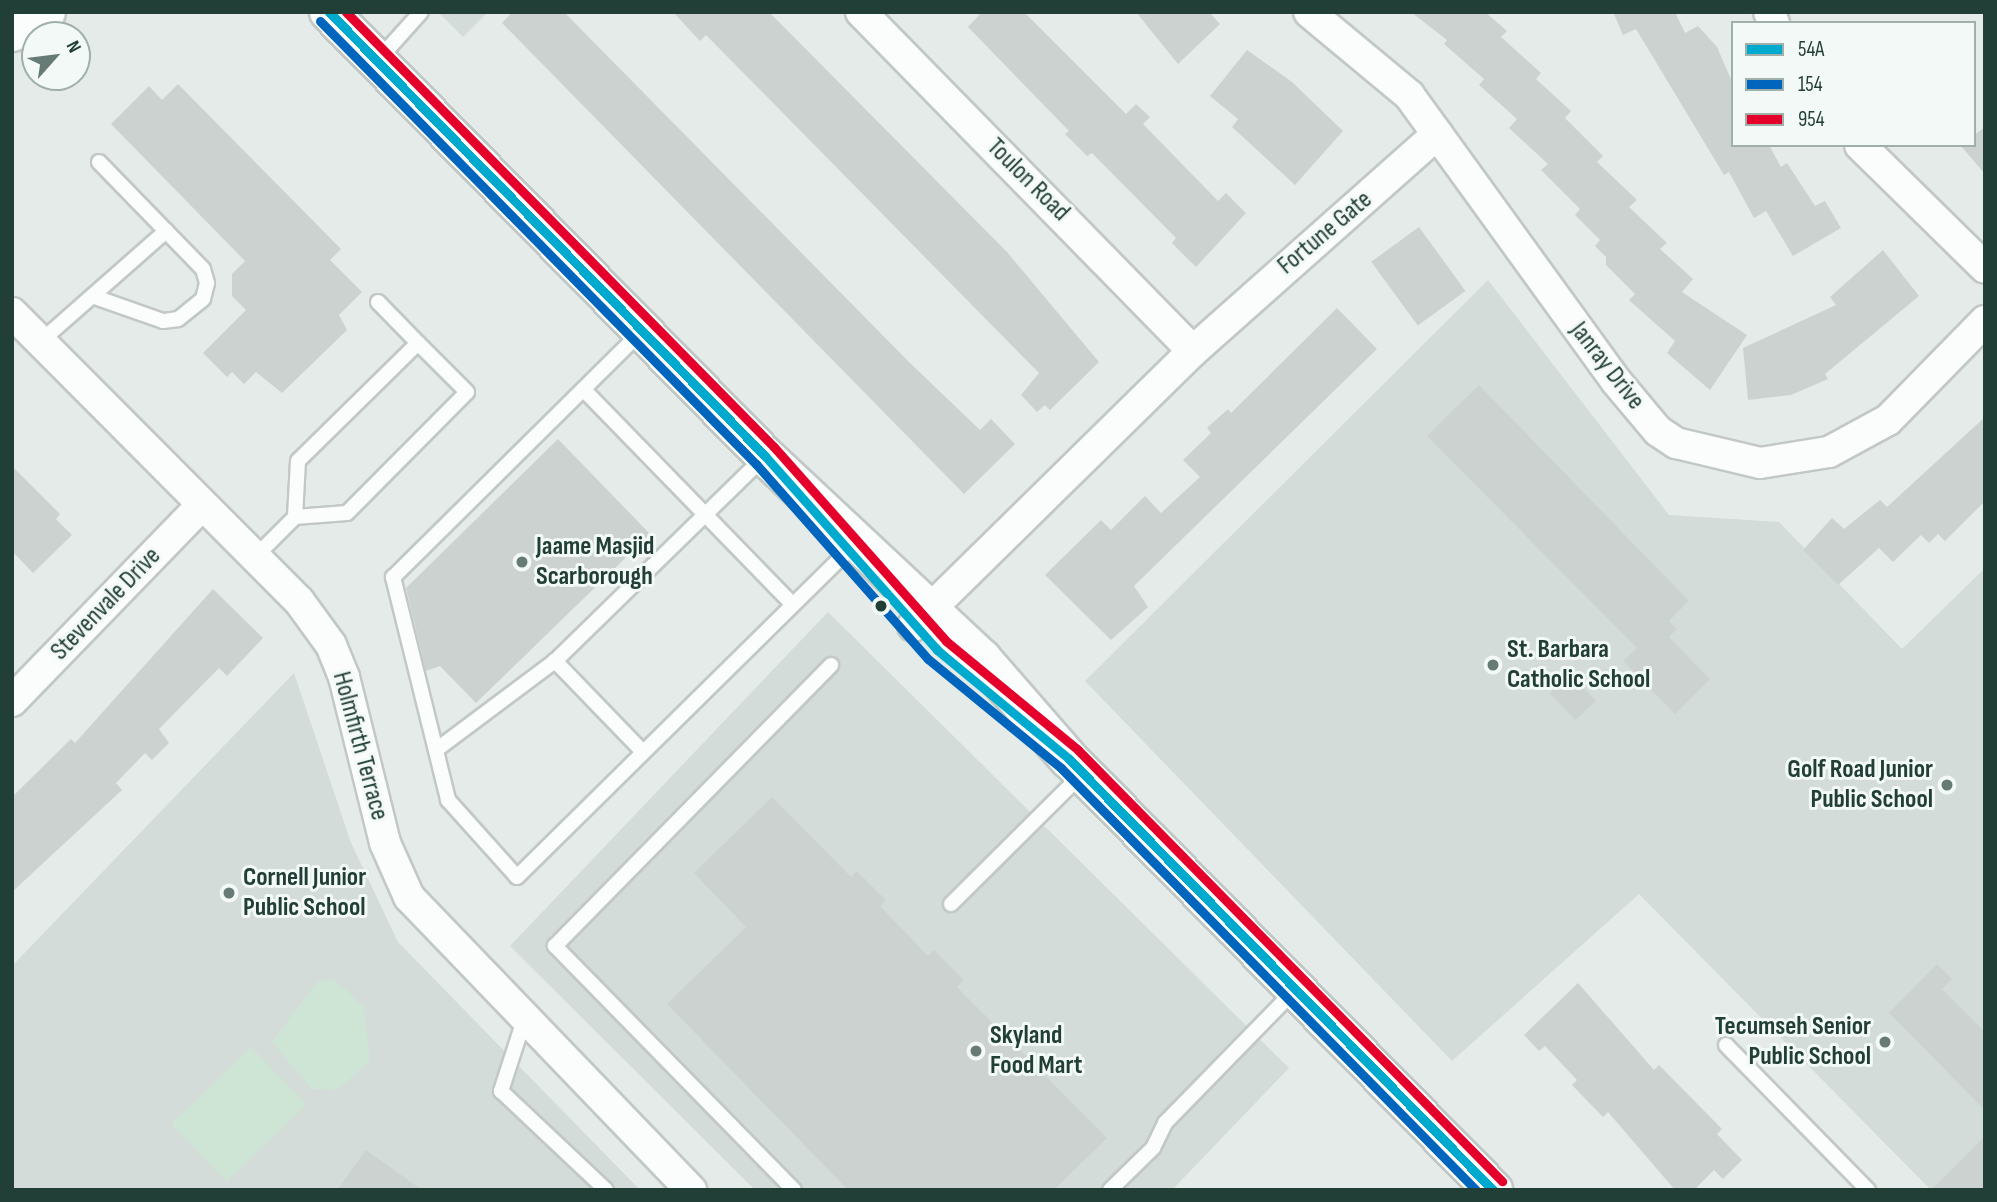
<!DOCTYPE html>
<html>
<head>
<meta charset="utf-8">
<style>
  body { margin:0 }
  #map { position:relative; width:1997px; height:1202px; overflow:hidden; background:#e5ebe8; font-family:"Sofia Sans Condensed",sans-serif }
  div>[style] { position:absolute }
  .built>* { inset:0; background:#d3dcd8 }
  .green>* { inset:0; background:#cee4d5; transform-origin:0 0 }
  .building>* { inset:0; background:#ccd2d0; transform-origin:0 0 }
  .roads { filter:drop-shadow(2px 0 #c2c8c5) drop-shadow(-2px 0 #c2c8c5) drop-shadow(0 2px #c2c8c5) drop-shadow(0 -2px #c2c8c5) }
  .service>* { height:14px; margin:-7px; padding:0 7px; transform-origin:7px; border-radius:7px; background:#fbfcfc }
  .minor>* { height:30px; margin:-15px; padding:0 15px; transform-origin:15px; border-radius:15px; background:#fbfcfc }
  .tertiary>* { height:37px; margin:-18.5px; padding:0 18.5px; transform-origin:18.5px; border-radius:18.5px; background:#fbfcfc }
  .secondary>* { height:38px; margin:-19px; padding:0 19px; transform-origin:19px; border-radius:19px; background:#fbfcfc }
  .bus-1>* { height:9px; margin:-4.5px; padding:0 4.5px; transform-origin:4.5px; border-radius:4.5px; background:#00a9ce }
  .bus-2>* { height:9px; margin:-4.5px; padding:0 4.5px; transform-origin:4.5px; border-radius:4.5px; background:#0065bd }
  .bus-3>* { height:9px; margin:-4.5px; padding:0 4.5px; transform-origin:4.5px; border-radius:4.5px; background:#e4002b }
  .dots>* { width:19px; height:19px; translate:-50% -50%; box-sizing:border-box; border:4px solid #f3f9f6; border-radius:50% }
  span { translate:-50% -50%; white-space:nowrap; text-align:center; line-height:1.15; -webkit-text-stroke:6px #f3f9f6; paint-order:stroke }
  .street-label { font-size:26px; color:#223f37 }
  .poi-label { font-size:26px; color:#223f37; font-weight:700 }
  .left { translate:0 -50%; text-align:left }
  .right { translate:-100% -50%; text-align:right }
  .frame { position:absolute; inset:0; border:14px solid #223f37; pointer-events:none }
  .legend { position:absolute; left:1731px; top:21px; width:245px; height:126px; box-sizing:border-box; background:#f3f9f6; border:2px solid #9fafaa; margin:0; padding:9px 12px; list-style:none; font-size:21px; color:#223f37 }
  .legend li { display:flex; align-items:center; gap:14px; height:35px }
  .legend b { width:35px; border:2px solid #9fafaa }
  .north { position:absolute; left:21px; top:21px; width:70px; height:70px; box-sizing:border-box; background:#f3f9f6; border:2px solid #9fafaa; border-radius:50%; rotate:62deg; font-size:19px; font-weight:700; line-height:28px; text-align:center; color:#223f37 }
  .north::after { content:''; display:block; margin:auto; width:24px; height:32px; background:#667b75; clip-path:polygon(50% 0,100% 100%,50% 72%,0 100%) }
</style>
</head>
<body>
<div id="map">
  <div class="built">
    <i style="clip-path:polygon(438px 12px,488px 12px,463px 37px)"></i>
    <i style="clip-path:polygon(1488px 280px,1669px 515px,1779px 522px,1902px 649px,1985px 568px,1985px 1190px,1931px 1190px,1639px 894px,1452px 1061px,1085px 681px)"></i>
    <i style="clip-path:polygon(828px 612px,1289px 1068px,1172px 1190px,755px 1190px,510px 946px)"></i>
    <i style="clip-path:polygon(294px 673px,351px 843px,398px 942px,640px 1190px,12px 1190px,12px 966px)"></i>
  </div>
  <div class="green">
    <i style="clip-path:polygon(333px 978px,364px 1007px,370px 1060px,338px 1090px,312px 1089px,272px 1042px,317px 982px)"></i>
    <i style="left:251px;top:1047px;width:80px;height:111px;rotate:46deg"></i>
  </div>
  <div class="building">
    <i style="clip-path:polygon(512px 12px,564px 12px,910px 363px,980px 430px,991px 419px,1015px 444px,964px 494px,502px 23px)"></i>
    <i style="clip-path:polygon(673px 12px,769px 12px,1007px 252px,1099px 362px,1050px 410px,1045px 405px,1037px 412px,1021px 395px,1039px 373px,706px 35px,700px 41px)"></i>
    <i style="clip-path:polygon(982px 12px,1024px 12px,1126px 114px,1136px 104px,1150px 117px,1143px 124px,1218px 201px,1226px 193px,1246px 213px,1196px 267px,1172px 243px,1176px 238px,1092px 153px,1087px 156px,1065px 134px,1069px 131px,968px 27px)"></i>
    <i style="clip-path:polygon(1136px 12px,1209px 12px,1220px 24px,1178px 64px)"></i>
    <i style="clip-path:polygon(1411px 12px,1485px 12px,1507px 31px,1501px 37px,1541px 73px,1536px 79px,1571px 111px,1565px 118px,1603px 156px,1597px 162px,1637px 200px,1629px 207px,1667px 243px,1660px 249px,1693px 279px,1682px 292px,1747px 335px,1710px 390px,1667px 353px,1675px 341px,1629px 300px,1635px 294px,1606px 265px,1606px 257px,1595px 246px,1600px 240px,1575px 215px,1580px 209px,1541px 170px,1548px 164px,1509px 128px,1517px 119px,1479px 85px,1484px 79px,1444px 44px,1447px 40px)"></i>
    <i style="clip-path:polygon(1613px 12px,1675px 12px,1685px 33px,1698px 26px,1717px 47px,1733px 84px,1733px 145px,1769px 145px,1781px 167px,1787px 163px,1815px 206px,1825px 201px,1841px 228px,1793px 256px,1766px 211px,1754px 218px,1729px 172px,1724px 175px,1636px 29px,1623px 35px)"></i>
    <i style="clip-path:polygon(1247px 50px,1292px 82px,1343px 131px,1295px 185px,1232px 127px,1238px 119px,1210px 96px)"></i>
    <i style="clip-path:polygon(178px 84px,341px 249px,330px 260px,362px 292px,339px 315px,347px 330px,282px 393px,256px 372px,244px 384px,232px 372px,227px 377px,203px 353px,246px 310px,232px 296px,232px 274px,245px 261px,111px 124px,149px 86px,162px 100px)"></i>
    <i style="clip-path:polygon(1985px 127px,1985px 174px,1961px 146px,1974px 145px,1974px 135px)"></i>
    <i style="left:1419px;top:227px;width:79px;height:59px;rotate:54deg"></i>
    <i style="clip-path:polygon(1883px 250px,1919px 296px,1825px 374px,1828px 379px,1791px 395px,1748px 400px,1743px 348px,1836px 305px,1830px 297px)"></i>
    <i style="clip-path:polygon(1337px 308px,1377px 349px,1134px 586px,1148px 607px,1111px 640px,1045px 575px,1101px 520px,1111px 530px,1145px 496px,1161px 513px,1200px 477px,1183px 460px,1211px 433px,1207px 428px,1228px 409px,1231px 413px)"></i>
    <i style="clip-path:polygon(1479px 385px,1689px 601px,1669px 621px,1677px 629px,1669px 637px,1710px 679px,1675px 714px,1623px 661px,1637px 648px,1427px 436px)"></i>
    <i style="clip-path:polygon(1985px 417px,1985px 501px,1945px 541px,1938px 534px,1929px 543px,1921px 535px,1893px 562px,1879px 548px,1838px 585px,1803px 550px,1832px 518px,1844px 529px,1880px 500px,1887px 507px)"></i>
    <i style="clip-path:polygon(558px 439px,650px 534px,476px 703px,440px 666px,426px 671px,406px 588px)"></i>
    <i style="clip-path:polygon(12px 466px,60px 514px,56px 519px,72px 535px,33px 573px,12px 551px)"></i>
    <i style="clip-path:polygon(213px 589px,263px 638px,227px 676px,219px 668px,159px 729px,169px 743px,152px 760px,145px 753px,116px 783px,122px 790px,12px 892px,12px 797px,71px 739px,75px 743px)"></i>
    <i style="left:1570px;top:674px;width:37px;height:28px;rotate:46deg"></i>
    <i style="clip-path:polygon(772px 797px,851px 877px,857px 871px,886px 900px,880px 906px,928px 956px,934px 950px,964px 980px,957px 987px,1107px 1138px,1054px 1190px,848px 1190px,667px 1004px,746px 927px,694px 873px)"></i>
    <i style="clip-path:polygon(1937px 964px,1952px 979px,1942px 989px,1985px 1032px,1985px 1110px,1889px 1013px)"></i>
    <i style="clip-path:polygon(1578px 983px,1654px 1070px,1659px 1065px,1722px 1129px,1717px 1134px,1742px 1160px,1723px 1179px,1714px 1170px,1694px 1190px,1675px 1190px,1608px 1112px,1603px 1117px,1572px 1085px,1577px 1080px,1545px 1046px,1539px 1051px,1524px 1035px)"></i>
    <i style="clip-path:polygon(1985px 1136px,1985px 1190px,1931px 1190px)"></i>
    <i style="clip-path:polygon(366px 1150px,422px 1190px,337px 1190px)"></i>
  </div>
  <div class="roads">
    <div class="service">
      <i style="left:378px;top:60px;width:64px;rotate:-48.1deg"></i>
      <i style="left:99px;top:162px;width:96px;rotate:45.8deg"></i>
      <i style="left:378px;top:302px;width:57px;rotate:45.7deg"></i>
      <i style="left:641px;top:332px;width:349px;rotate:135.3deg"></i>
      <i style="left:393px;top:577px;width:230px;rotate:76.1deg"></i>
      <i style="left:448px;top:800px;width:103px;rotate:48.1deg"></i>
      <i style="left:517px;top:877px;width:463px;rotate:-44.6deg"></i>
      <i style="left:40px;top:342px;width:168px;rotate:-41.4deg"></i>
      <i style="left:166px;top:231px;width:53px;rotate:45.8deg"></i>
      <i style="left:203px;top:269px;width:15px;rotate:74deg"></i>
      <i style="left:207px;top:283px;width:16px;rotate:104deg"></i>
      <i style="left:203px;top:299px;width:32px;rotate:141deg"></i>
      <i style="left:178px;top:319px;width:15px;rotate:172deg"></i>
      <i style="left:163px;top:321px;width:75px;rotate:-160.6deg"></i>
      <i style="left:585px;top:391px;width:298px;rotate:45.8deg"></i>
      <i style="left:254px;top:558px;width:58px;rotate:-45deg"></i>
      <i style="left:295px;top:517px;width:52px;rotate:-4.4deg"></i>
      <i style="left:347px;top:513px;width:170px;rotate:-45.2deg"></i>
      <i style="left:467px;top:392px;width:69px;rotate:-135deg"></i>
      <i style="left:418px;top:343px;width:168px;rotate:135.5deg"></i>
      <i style="left:298px;top:461px;width:56px;rotate:93.1deg"></i>
      <i style="left:436px;top:750px;width:149px;rotate:-36.8deg"></i>
      <i style="left:643px;top:752px;width:127px;rotate:-134deg"></i>
      <i style="left:555px;top:661px;width:292px;rotate:-44.3deg"></i>
      <i style="left:951px;top:904px;width:185px;rotate:-44.8deg"></i>
      <i style="left:524px;top:1020px;width:75px;rotate:107.9deg"></i>
      <i style="left:501px;top:1091px;width:144px;rotate:43.3deg"></i>
      <i style="left:1726px;top:1045px;width:203px;rotate:45.6deg"></i>
      <i style="left:794px;top:1190px;width:342px;rotate:-134.4deg"></i>
      <i style="left:555px;top:946px;width:394px;rotate:-45.5deg"></i>
      <i style="left:1110px;top:1190px;width:60px;rotate:-44.3deg"></i>
      <i style="left:1153px;top:1148px;width:28px;rotate:-64deg"></i>
      <i style="left:1165px;top:1123px;width:183px;rotate:-45.7deg"></i>
    </div>
    <div class="minor">
      <i style="left:861px;top:12px;width:474px;rotate:45.6deg"></i>
      <i style="left:1309px;top:12px;width:130px;rotate:39.7deg"></i>
      <i style="left:1409px;top:95px;width:353px;rotate:54.1deg"></i>
      <i style="left:1616px;top:381px;width:65px;rotate:50deg"></i>
      <i style="left:1658px;top:431px;width:22px;rotate:34deg"></i>
      <i style="left:1676px;top:443px;width:86px;rotate:13.4deg"></i>
      <i style="left:1760px;top:463px;width:70px;rotate:-9.1deg"></i>
      <i style="left:1829px;top:452px;width:67px;rotate:-28.5deg"></i>
      <i style="left:1888px;top:420px;width:139px;rotate:-45.6deg"></i>
      <i style="left:1769px;top:12px;width:12px;rotate:66deg"></i>
      <i style="left:1860px;top:145px;width:175px;rotate:44.5deg"></i>
      <i style="left:12px;top:313px;width:407px;rotate:45.1deg"></i>
      <i style="left:299px;top:601px;width:54px;rotate:54deg"></i>
      <i style="left:331px;top:645px;width:35px;rotate:68deg"></i>
      <i style="left:344px;top:677px;width:171px;rotate:76.1deg"></i>
      <i style="left:385px;top:843px;width:59px;rotate:66deg"></i>
      <i style="left:409px;top:897px;width:407px;rotate:46.1deg"></i>
      <i style="left:913px;top:626px;width:392px;rotate:-44.5deg"></i>
      <i style="left:1193px;top:351px;width:327px;rotate:-41.6deg"></i>
      <i style="left:12px;top:701px;width:270px;rotate:-45.9deg"></i>
    </div>
    <div class="tertiary">
      <i style="left:12px;top:32px;width:39px;rotate:-30deg"></i>
    </div>
    <div class="secondary">
      <i style="left:329px;top:12px;width:622px;rotate:45.52deg"></i>
      <i style="left:765px;top:456px;width:297px;rotate:43.1deg"></i>
      <i style="left:982px;top:659px;width:133px;rotate:49deg"></i>
      <i style="left:1069px;top:759px;width:605px;rotate:45.47deg"></i>
    </div>
  </div>
  <div class="bus-1">
    <i style="left:329px;top:12px;width:622px;rotate:45.52deg"></i>
    <i style="left:765px;top:456px;width:259px;rotate:48.4deg"></i>
    <i style="left:937px;top:650px;width:171px;rotate:39.5deg"></i>
    <i style="left:1069px;top:759px;width:605px;rotate:45.47deg"></i>
  </div>
  <div class="bus-2">
    <i style="left:320px;top:21px;width:622px;rotate:45.46deg"></i>
    <i style="left:756px;top:464px;width:260px;rotate:48.6deg"></i>
    <i style="left:928px;top:659px;width:172px;rotate:39.3deg"></i>
    <i style="left:1061px;top:768px;width:592px;rotate:45.48deg"></i>
  </div>
  <div class="bus-3">
    <i style="left:346px;top:12px;width:610px;rotate:45.46deg"></i>
    <i style="left:774px;top:447px;width:259px;rotate:48.4deg"></i>
    <i style="left:946px;top:641px;width:171px;rotate:39.5deg"></i>
    <i style="left:1078px;top:750px;width:605px;rotate:45.47deg"></i>
  </div>
  <div class="dots">
    <i style="left:522px;top:562px;background:#667b75"></i>
    <i style="left:881px;top:606px;background:#223f37"></i>
    <i style="left:1493px;top:665px;background:#667b75"></i>
    <i style="left:1947px;top:785px;background:#667b75"></i>
    <i style="left:229px;top:893px;background:#667b75"></i>
    <i style="left:1885px;top:1042px;background:#667b75"></i>
    <i style="left:976px;top:1051px;background:#667b75"></i>
  </div>
  <div class="street-label">
    <span style="left:1028px;top:180px;rotate:45deg">Toulon Road</span>
    <span style="left:1325px;top:233px;rotate:-40deg">Fortune Gate</span>
    <span style="left:1607px;top:366px;rotate:52deg">Janray Drive</span>
    <span style="left:106px;top:604px;rotate:-46deg">Stevenvale Drive</span>
    <span style="left:360px;top:746px;rotate:75deg">Holmfirth Terrace</span>
  </div>
  <div class="poi-label">
    <span class="left" style="left:536px;top:562px">Jaame Masjid<br>Scarborough</span>
    <span class="left" style="left:1507px;top:665px">St. Barbara<br>Catholic School</span>
    <span class="right" style="left:1933px;top:785px">Golf Road Junior<br>Public School</span>
    <span class="left" style="left:243px;top:893px">Cornell Junior<br>Public School</span>
    <span class="right" style="left:1871px;top:1042px">Tecumseh Senior<br>Public School</span>
    <span class="left" style="left:990px;top:1051px">Skyland<br>Food Mart</span>
  </div>
  <div class="frame"></div>
  <ul class="legend">
  <li><b style="height:9px;background:#00a9ce"></b>54A</li>
  <li><b style="height:9px;background:#0065bd"></b>154</li>
  <li><b style="height:9px;background:#e4002b"></b>954</li>
  </ul>
  <div class="north">N</div>
</div>
</body>
</html>
